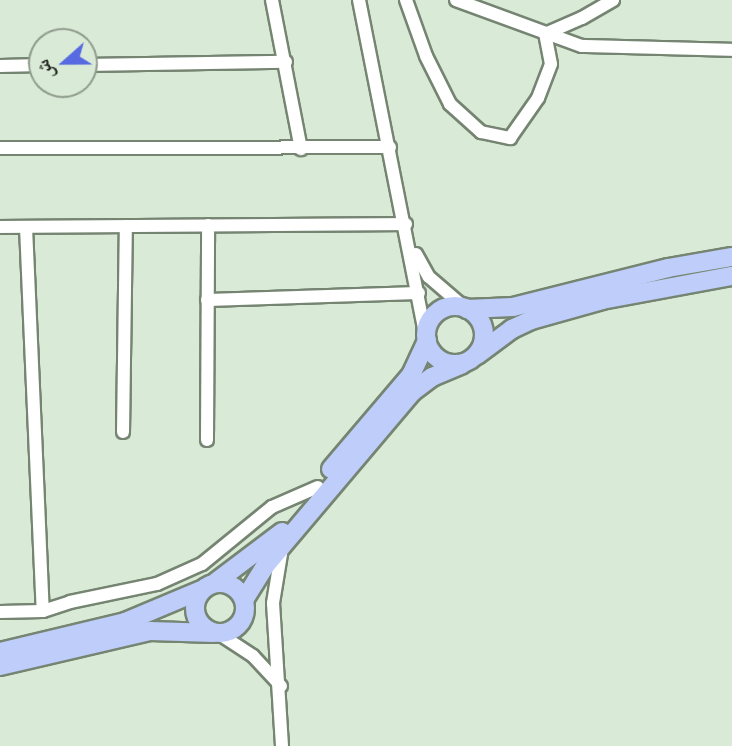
<!DOCTYPE html>
<html>
<head>
<meta charset="utf-8">
<style>
  body { margin:0 }
  #map { position:relative; width:732px; height:746px; overflow:hidden; background:#d9ead6; font-family:Signika,"Noto Naskh Arabic",sans-serif }
  div>[style] { position:absolute }
  .roads { filter:drop-shadow(2px 0 #758572) drop-shadow(-2px 0 #758572) drop-shadow(0 2px #758572) drop-shadow(0 -2px #758572) }
  .minor>* { height:12px; margin:-6px; padding:0 6px; transform-origin:6px; border-radius:6px; background:#fff }
  .highway>* { height:18px; margin:-9px; padding:0 9px; transform-origin:9px; border-radius:9px; background:#bfcdfa }
  .highway>.ring { margin:-9px; padding:0; box-sizing:content-box; background:none; border:18px solid #bfcdfa; border-radius:50% }
  span { translate:-50% -50%; white-space:nowrap; text-align:center; line-height:1.15; -webkit-text-stroke:5px #d9ead6; paint-order:stroke }
  .north { position:absolute; left:28px; top:28px; width:70px; height:70px; box-sizing:border-box; background:#d9ead6; border:2px solid #909c8e; border-radius:50%; rotate:249deg; font-size:19px; font-weight:700; line-height:28px; text-align:center; color:#222821 }
  .north::after { content:''; display:block; margin:auto; width:24px; height:32px; background:#576ae1; clip-path:polygon(50% 0,100% 100%,50% 72%,0 100%) }
</style>
</head>
<body>
<div id="map">
  <div class="roads">
    <div class="minor">
      <i style="left:272px;top:0;width:152px;rotate:79deg"></i>
      <i style="left:359px;top:0;width:344px;rotate:78.8deg"></i>
      <i style="left:406px;top:0;width:59px;rotate:70.3deg"></i>
      <i style="left:426px;top:56px;width:54px;rotate:63.4deg"></i>
      <i style="left:450px;top:104px;width:42px;rotate:42.1deg"></i>
      <i style="left:481px;top:132px;width:30px;rotate:12deg"></i>
      <i style="left:510px;top:138px;width:49px;rotate:-55deg"></i>
      <i style="left:538px;top:98px;width:36px;rotate:-69deg"></i>
      <i style="left:551px;top:64px;width:31px;rotate:-101deg"></i>
      <i style="left:545px;top:34px;width:40px;rotate:-23.4deg"></i>
      <i style="left:582px;top:18px;width:36px;rotate:-30deg"></i>
      <i style="left:456px;top:0;width:134px;rotate:20.1deg"></i>
      <i style="left:582px;top:46px;width:150px;rotate:1.5deg"></i>
      <i style="left:84px;top:65px;width:202px;rotate:-0.9deg"></i>
      <i style="left:0;top:66px;width:42px;rotate:-1.4deg"></i>
      <i style="left:0;top:148px;width:390px;rotate:-0.1deg"></i>
      <i style="left:0;top:227px;width:406px;rotate:-0.4deg"></i>
      <i style="left:26px;top:227px;width:384px;rotate:87.5deg"></i>
      <i style="left:416px;top:254px;width:26px;rotate:61deg"></i>
      <i style="left:429px;top:277px;width:46px;rotate:40.6deg"></i>
      <i style="left:207px;top:300px;width:212px;rotate:-1.9deg"></i>
      <i style="left:123px;top:432px;width:206px;rotate:-89.2deg"></i>
      <i style="left:207px;top:440px;width:215px;rotate:-89.7deg"></i>
      <i style="left:282px;top:548px;width:56px;rotate:99.3deg"></i>
      <i style="left:273px;top:603px;width:143px;rotate:86.4deg"></i>
      <i style="left:0;top:612px;width:43px;rotate:-1.3deg"></i>
      <i style="left:43px;top:611px;width:28px;rotate:-18deg"></i>
      <i style="left:70px;top:602px;width:89px;rotate:-11.7deg"></i>
      <i style="left:157px;top:584px;width:49px;rotate:-24deg"></i>
      <i style="left:202px;top:564px;width:90px;rotate:-39.2deg"></i>
      <i style="left:272px;top:507px;width:50px;rotate:-23.5deg"></i>
      <i style="left:218px;top:633px;width:42px;rotate:33.3deg"></i>
      <i style="left:253px;top:656px;width:41px;rotate:47deg"></i>
    </div>
    <div class="highway">
      <i class="ring" style="left:426px;top:306px;width:40px;height:40px"></i>
      <i style="left:467px;top:309px;width:46px;rotate:-2.5deg"></i>
      <i style="left:513px;top:307px;width:160px;rotate:-14.1deg"></i>
      <i style="left:668px;top:268px;width:65px;rotate:-9.8deg"></i>
      <i style="left:477px;top:355px;width:44px;rotate:-36.6deg"></i>
      <i style="left:512px;top:329px;width:21px;rotate:-25deg"></i>
      <i style="left:531px;top:320px;width:74px;rotate:-15.7deg"></i>
      <i style="left:602px;top:300px;width:132px;rotate:-10.5deg"></i>
      <i style="left:331px;top:469px;width:123px;rotate:-49.6deg"></i>
      <i style="left:411px;top:375px;width:38px;rotate:-65deg"></i>
      <i style="left:216px;top:582px;width:83px;rotate:-37.1deg"></i>
      <i class="ring" style="left:195px;top:583px;width:32px;height:32px"></i>
      <i style="left:244px;top:600px;width:40px;rotate:-58deg"></i>
      <i style="left:265px;top:566px;width:228px;rotate:-49.8deg"></i>
      <i style="left:412px;top:392px;width:25px;rotate:-37deg"></i>
      <i style="left:432px;top:377px;width:33px;rotate:-23deg"></i>
      <i style="left:0;top:652px;width:129px;rotate:-13.5deg"></i>
      <i style="left:125px;top:622px;width:82px;rotate:-22.8deg"></i>
      <i style="left:0;top:666px;width:154px;rotate:-13.1deg"></i>
      <i style="left:150px;top:631px;width:64px;rotate:1.8deg"></i>
    </div>
  </div>
  <div class="north">ش</div>
</div>
</body>
</html>
